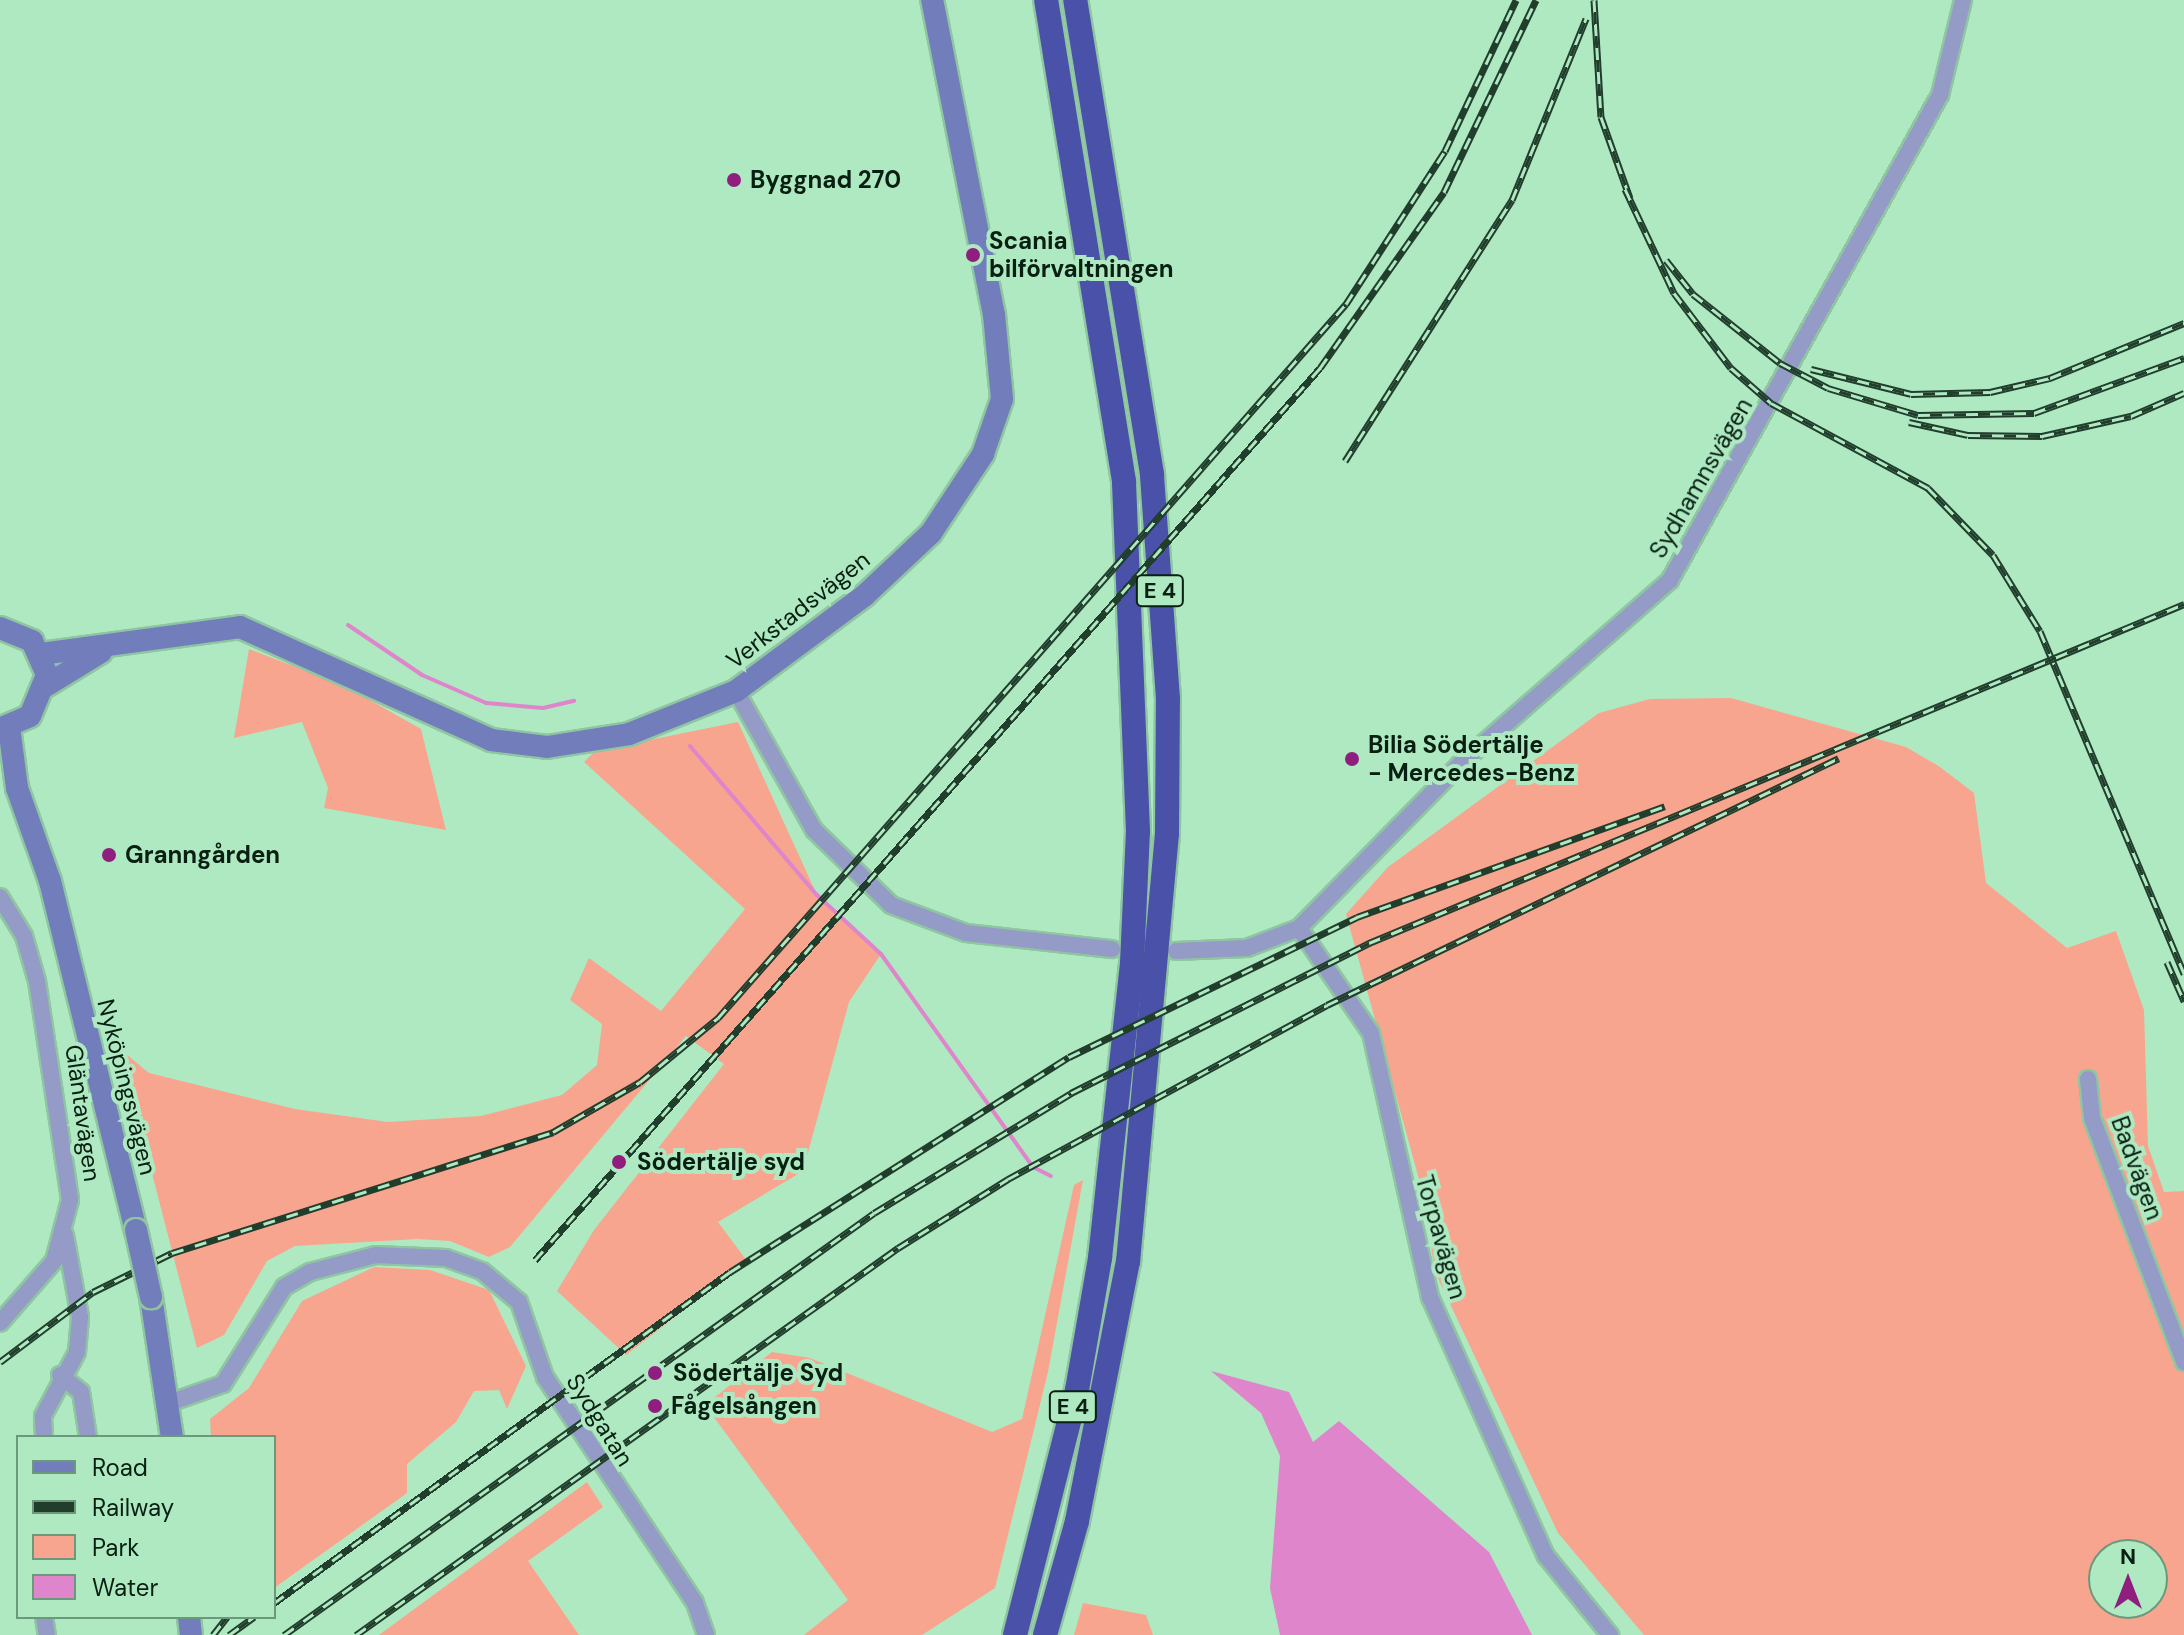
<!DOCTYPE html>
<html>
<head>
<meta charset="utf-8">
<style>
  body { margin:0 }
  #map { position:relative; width:2184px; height:1635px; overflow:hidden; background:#aee9c2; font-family:"DM Sans",sans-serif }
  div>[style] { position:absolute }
  .green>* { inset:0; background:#f8a58f }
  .water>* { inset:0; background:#df85cb }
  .stream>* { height:4px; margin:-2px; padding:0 2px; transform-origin:2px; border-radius:2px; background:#df85cb }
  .roads { filter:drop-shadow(2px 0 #90c5a2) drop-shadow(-2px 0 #90c5a2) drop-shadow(0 2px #90c5a2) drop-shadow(0 -2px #90c5a2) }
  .minor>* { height:16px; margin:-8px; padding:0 8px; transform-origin:8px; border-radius:8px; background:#939bc6 }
  .secondary>* { height:22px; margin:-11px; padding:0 11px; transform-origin:11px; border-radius:11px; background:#727dbb }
  .motorway>* { height:24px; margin:-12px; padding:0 12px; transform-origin:12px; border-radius:12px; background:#4951a9 }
  .rail>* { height:7px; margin-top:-3.5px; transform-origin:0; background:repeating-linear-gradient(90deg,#aee9c2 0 12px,#213d2c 0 24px); box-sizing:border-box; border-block:2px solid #213d2c }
  .bridges { filter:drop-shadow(2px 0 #90c5a2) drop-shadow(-2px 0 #90c5a2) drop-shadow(0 2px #90c5a2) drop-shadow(0 -2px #90c5a2) }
  .secondary-bridge>* { height:22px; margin:-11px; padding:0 11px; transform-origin:11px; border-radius:11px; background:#727dbb }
  .dots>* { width:22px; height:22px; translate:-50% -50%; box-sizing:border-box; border:4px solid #aee9c2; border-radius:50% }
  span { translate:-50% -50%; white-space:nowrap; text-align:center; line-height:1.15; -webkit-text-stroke:8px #aee9c2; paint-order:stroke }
  .shield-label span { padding:2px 6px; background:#aee9c2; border:2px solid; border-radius:6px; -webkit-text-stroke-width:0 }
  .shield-label { font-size:22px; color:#081f12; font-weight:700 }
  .poi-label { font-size:24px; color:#081f12; font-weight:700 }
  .left { translate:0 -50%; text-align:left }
  .street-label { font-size:24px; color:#081f12 }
  .legend { position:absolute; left:16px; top:1435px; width:260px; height:184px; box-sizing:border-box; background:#aee9c2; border:2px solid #6c987c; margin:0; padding:10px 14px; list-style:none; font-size:24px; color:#081f12 }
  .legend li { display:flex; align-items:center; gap:16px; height:40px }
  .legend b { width:40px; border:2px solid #6c987c }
  .north { position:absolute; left:2088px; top:1539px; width:80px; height:80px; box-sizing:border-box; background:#aee9c2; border:2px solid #6c987c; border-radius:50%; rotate:0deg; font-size:22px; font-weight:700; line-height:32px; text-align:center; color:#081f12 }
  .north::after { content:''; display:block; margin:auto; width:28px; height:36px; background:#901e7e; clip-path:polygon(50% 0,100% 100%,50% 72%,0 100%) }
</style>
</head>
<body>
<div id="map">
  <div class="green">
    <i style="clip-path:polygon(249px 649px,343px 685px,421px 729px,446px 830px,324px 808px,328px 788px,302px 722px,234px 738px)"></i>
    <i style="clip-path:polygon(evenodd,1731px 698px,1906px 747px,1940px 767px,1974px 793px,1986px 883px,2067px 948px,2116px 931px,2144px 1010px,2148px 1146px,2164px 1192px,2184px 1191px,2184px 1635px,1644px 1635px,1558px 1533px,1435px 1272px,1422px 1190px,1346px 914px,1388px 867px,1599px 713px,1650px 699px,1731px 698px,2104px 1555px,2152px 1555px,2152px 1603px,2104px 1603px,2104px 1555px)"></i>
    <i style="clip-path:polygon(738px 722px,817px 895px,881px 954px,849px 1002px,803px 1171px,718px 1222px,747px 1261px,626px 1355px,557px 1291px,594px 1230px,724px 1064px,686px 1036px,510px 1247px,489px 1257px,450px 1241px,417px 1239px,295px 1246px,267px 1261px,224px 1335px,197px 1348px,120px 1049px,149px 1073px,295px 1109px,388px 1122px,481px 1116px,562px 1095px,597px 1065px,602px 1024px,570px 1000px,589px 958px,661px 1011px,745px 909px,584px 762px,595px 751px)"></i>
    <i style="clip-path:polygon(1083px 1180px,1048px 1372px,995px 1588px,922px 1635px,804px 1635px,848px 1600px,705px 1405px,772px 1352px,810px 1358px,992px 1432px,1022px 1419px,1074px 1185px)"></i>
    <i style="clip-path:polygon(374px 1267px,430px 1270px,489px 1290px,526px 1366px,507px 1409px,499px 1390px,474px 1391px,456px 1422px,407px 1464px,407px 1493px,274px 1588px,274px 1437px,211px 1437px,210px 1419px,249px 1388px,302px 1301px)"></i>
    <i style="clip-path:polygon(587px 1482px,603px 1507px,528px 1561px,579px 1635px,379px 1635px)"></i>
    <i style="clip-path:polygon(1083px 1603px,1146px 1615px,1153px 1635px,1074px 1635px)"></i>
  </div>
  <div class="water">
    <i style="clip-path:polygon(1211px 1371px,1289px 1392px,1313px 1442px,1339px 1421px,1489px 1552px,1532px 1635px,1280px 1635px,1270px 1588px,1280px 1456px,1261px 1413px)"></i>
  </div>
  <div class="stream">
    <i style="left:348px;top:625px;width:89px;rotate:34deg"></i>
    <i style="left:422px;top:675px;width:70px;rotate:23.6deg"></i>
    <i style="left:486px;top:703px;width:57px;rotate:5deg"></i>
    <i style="left:543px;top:708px;width:32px;rotate:-13deg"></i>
    <i style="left:690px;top:746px;width:196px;rotate:49.6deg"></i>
    <i style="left:817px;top:895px;width:87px;rotate:42.7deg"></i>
    <i style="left:881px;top:954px;width:262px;rotate:54.5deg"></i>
    <i style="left:1033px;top:1167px;width:20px;rotate:27deg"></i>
  </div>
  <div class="roads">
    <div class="minor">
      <i style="left:736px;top:691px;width:159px;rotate:60.7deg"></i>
      <i style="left:814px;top:830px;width:107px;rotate:44.2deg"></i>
      <i style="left:891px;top:905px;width:80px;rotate:20.5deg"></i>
      <i style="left:966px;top:933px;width:147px;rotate:6.3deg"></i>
      <i style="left:0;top:897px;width:46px;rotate:58.4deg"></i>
      <i style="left:24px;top:936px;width:47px;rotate:73.9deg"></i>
      <i style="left:37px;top:981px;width:221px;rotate:81.4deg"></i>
      <i style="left:70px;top:1200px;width:63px;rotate:104.7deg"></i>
      <i style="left:54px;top:1261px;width:82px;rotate:131.1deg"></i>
      <i style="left:1299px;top:928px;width:127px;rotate:55.6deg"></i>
      <i style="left:1371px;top:1033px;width:271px;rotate:77.4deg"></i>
      <i style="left:1430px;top:1297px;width:284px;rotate:65.9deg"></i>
      <i style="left:1546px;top:1556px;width:102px;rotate:51deg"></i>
      <i style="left:1176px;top:951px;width:71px;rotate:-2.4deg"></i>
      <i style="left:1247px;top:948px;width:56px;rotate:-21deg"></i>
      <i style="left:1299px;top:928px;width:230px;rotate:-45.5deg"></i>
      <i style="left:1460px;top:764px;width:279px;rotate:-41.2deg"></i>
      <i style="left:1670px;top:580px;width:555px;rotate:-60.9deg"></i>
      <i style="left:1940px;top:95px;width:98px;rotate:-76.4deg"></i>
      <i style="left:2088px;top:1079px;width:39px;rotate:84deg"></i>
      <i style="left:2092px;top:1118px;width:261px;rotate:69.3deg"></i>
      <i style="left:60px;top:1375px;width:27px;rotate:39deg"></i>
      <i style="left:81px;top:1392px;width:46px;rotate:81.2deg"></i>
      <i style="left:169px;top:1403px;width:57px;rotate:-19.4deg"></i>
      <i style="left:223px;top:1384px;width:115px;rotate:-57.8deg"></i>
      <i style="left:284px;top:1287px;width:30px;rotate:-30deg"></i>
      <i style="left:310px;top:1272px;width:68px;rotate:-14.4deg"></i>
      <i style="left:376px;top:1255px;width:70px;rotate:2.5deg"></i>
      <i style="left:446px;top:1258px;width:38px;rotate:20deg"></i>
      <i style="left:482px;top:1271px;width:48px;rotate:40deg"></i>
      <i style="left:519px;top:1302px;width:79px;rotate:70.9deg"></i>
      <i style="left:545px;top:1377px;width:271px;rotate:56.4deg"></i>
      <i style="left:695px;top:1603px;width:34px;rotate:71deg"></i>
      <i style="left:44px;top:1437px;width:21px;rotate:-93deg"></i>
      <i style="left:43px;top:1416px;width:72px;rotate:-62deg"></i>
      <i style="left:77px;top:1352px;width:35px;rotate:-85deg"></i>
      <i style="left:80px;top:1317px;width:83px;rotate:-100.4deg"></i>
      <i style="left:44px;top:1617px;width:18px;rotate:81deg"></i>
    </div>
    <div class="secondary">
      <i style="left:0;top:628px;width:35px;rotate:22deg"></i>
      <i style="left:32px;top:641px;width:37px;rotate:66deg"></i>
      <i style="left:47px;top:675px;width:44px;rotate:112.5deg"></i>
      <i style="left:30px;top:716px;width:33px;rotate:157deg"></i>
      <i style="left:41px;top:654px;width:201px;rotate:-7.7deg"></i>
      <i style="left:240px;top:627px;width:275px;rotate:24.2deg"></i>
      <i style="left:491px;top:740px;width:56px;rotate:7.1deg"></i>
      <i style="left:547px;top:747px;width:83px;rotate:-9deg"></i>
      <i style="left:629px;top:734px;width:115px;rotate:-21.9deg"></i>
      <i style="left:736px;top:691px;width:159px;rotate:-36.6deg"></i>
      <i style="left:864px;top:596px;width:92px;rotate:-43.2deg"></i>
      <i style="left:931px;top:533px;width:95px;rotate:-56.6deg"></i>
      <i style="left:983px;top:454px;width:58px;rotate:-70.9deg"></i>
      <i style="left:1002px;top:399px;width:84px;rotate:-95.4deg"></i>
      <i style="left:994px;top:315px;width:321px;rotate:-101.1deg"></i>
      <i style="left:47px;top:685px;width:63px;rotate:-31.4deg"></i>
      <i style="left:9px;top:727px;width:62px;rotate:82.5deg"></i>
      <i style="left:17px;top:788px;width:99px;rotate:70.5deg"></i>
      <i style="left:50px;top:881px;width:359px;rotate:76.2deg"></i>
      <i style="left:151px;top:1297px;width:142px;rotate:81.5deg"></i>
      <i style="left:189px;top:1617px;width:18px;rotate:84deg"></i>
    </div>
    <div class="motorway">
      <i style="left:1015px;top:1635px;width:253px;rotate:-75.8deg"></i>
      <i style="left:1077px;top:1390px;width:134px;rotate:-80.1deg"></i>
      <i style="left:1100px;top:1258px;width:297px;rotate:-83.8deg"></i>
      <i style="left:1132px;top:963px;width:132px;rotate:-87.4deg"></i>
      <i style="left:1138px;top:831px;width:350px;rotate:-92.3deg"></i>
      <i style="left:1124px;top:481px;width:487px;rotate:-99.2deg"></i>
      <i style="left:1045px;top:1635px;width:118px;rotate:-74.3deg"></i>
      <i style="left:1077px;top:1521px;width:264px;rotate:-78.9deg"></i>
      <i style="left:1128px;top:1262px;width:431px;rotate:-84.8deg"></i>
      <i style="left:1167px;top:833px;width:134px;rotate:-89.6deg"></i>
      <i style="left:1168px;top:699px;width:226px;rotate:-94.1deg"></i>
      <i style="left:1152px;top:474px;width:480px;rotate:-99.2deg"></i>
    </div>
  </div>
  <div class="rail">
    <i style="left:1594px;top:0;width:117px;rotate:86.6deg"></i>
    <i style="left:1601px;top:117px;width:86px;rotate:70.3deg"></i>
    <i style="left:1625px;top:189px;width:115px;rotate:64.8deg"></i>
    <i style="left:1674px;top:293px;width:94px;rotate:52.8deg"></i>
    <i style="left:1731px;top:368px;width:53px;rotate:41.2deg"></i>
    <i style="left:1771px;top:403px;width:179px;rotate:28.4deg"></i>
    <i style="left:1928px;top:488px;width:93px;rotate:45.9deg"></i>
    <i style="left:1993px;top:555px;width:89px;rotate:58.3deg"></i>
    <i style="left:2040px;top:631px;width:372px;rotate:67.2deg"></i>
    <i style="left:1666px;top:260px;width:43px;rotate:51.5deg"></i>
    <i style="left:1693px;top:294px;width:111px;rotate:38.4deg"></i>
    <i style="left:1780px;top:363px;width:54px;rotate:27.5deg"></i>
    <i style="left:1828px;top:388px;width:94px;rotate:16.7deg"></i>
    <i style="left:1918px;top:415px;width:116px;rotate:-1deg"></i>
    <i style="left:2034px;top:413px;width:160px;rotate:-20.1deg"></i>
    <i style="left:1811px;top:369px;width:103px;rotate:14deg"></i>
    <i style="left:1911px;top:394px;width:79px;rotate:-1.5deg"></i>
    <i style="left:1990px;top:392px;width:62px;rotate:-13.1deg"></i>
    <i style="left:2050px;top:378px;width:145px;rotate:-22.3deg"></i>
    <i style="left:1909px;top:422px;width:60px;rotate:12.4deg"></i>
    <i style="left:1968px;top:435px;width:74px;rotate:0.8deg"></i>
    <i style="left:2042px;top:436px;width:91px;rotate:-12.7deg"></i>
    <i style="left:2131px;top:416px;width:58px;rotate:-23.5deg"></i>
    <i style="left:1345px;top:461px;width:310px;rotate:-57.4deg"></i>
    <i style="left:1512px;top:200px;width:196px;rotate:-67.8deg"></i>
    <i style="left:2167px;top:962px;width:43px;rotate:66.4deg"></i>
    <i style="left:535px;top:1260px;width:1188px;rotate:-48.65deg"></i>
    <i style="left:1320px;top:368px;width:215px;rotate:-54.8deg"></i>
    <i style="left:1444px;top:192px;width:213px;rotate:-64.4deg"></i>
    <i style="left:0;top:1362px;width:116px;rotate:-37deg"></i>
    <i style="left:93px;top:1292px;width:88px;rotate:-26.3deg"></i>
    <i style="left:172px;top:1253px;width:400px;rotate:-17.6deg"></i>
    <i style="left:553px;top:1132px;width:100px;rotate:-29.9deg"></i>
    <i style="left:640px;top:1082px;width:101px;rotate:-39.4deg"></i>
    <i style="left:718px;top:1018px;width:951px;rotate:-48.67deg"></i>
    <i style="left:1346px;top:304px;width:182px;rotate:-57.1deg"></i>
    <i style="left:1445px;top:151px;width:167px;rotate:-64.8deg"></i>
    <i style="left:274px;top:1603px;width:563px;rotate:-35.98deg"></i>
    <i style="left:730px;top:1272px;width:401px;rotate:-32.4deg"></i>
    <i style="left:1069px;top:1057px;width:320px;rotate:-25.9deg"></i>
    <i style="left:1357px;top:917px;width:327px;rotate:-19.8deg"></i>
    <i style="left:213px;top:1635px;width:23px;rotate:-52deg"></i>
    <i style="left:229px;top:1635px;width:31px;rotate:-36deg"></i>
    <i style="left:284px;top:1635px;width:725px;rotate:-35.57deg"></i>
    <i style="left:874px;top:1213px;width:231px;rotate:-31.3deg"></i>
    <i style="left:1071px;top:1093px;width:334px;rotate:-26.7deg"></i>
    <i style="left:1369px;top:943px;width:883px;rotate:-22.58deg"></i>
    <i style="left:356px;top:1635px;width:666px;rotate:-35.53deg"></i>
    <i style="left:898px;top:1248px;width:130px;rotate:-32.1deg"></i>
    <i style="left:1008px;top:1179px;width:363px;rotate:-28.6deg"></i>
    <i style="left:1327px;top:1005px;width:568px;rotate:-25.75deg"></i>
  </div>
  <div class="bridges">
    <div class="secondary-bridge">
      <i style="left:136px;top:1230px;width:69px;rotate:77.4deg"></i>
    </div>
  </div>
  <div class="dots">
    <i style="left:734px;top:180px;background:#901e7e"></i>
    <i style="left:973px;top:255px;background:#901e7e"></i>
    <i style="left:1352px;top:759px;background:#901e7e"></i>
    <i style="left:109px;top:855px;background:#901e7e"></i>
    <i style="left:619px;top:1162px;background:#901e7e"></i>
    <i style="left:655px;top:1373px;background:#901e7e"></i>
    <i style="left:655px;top:1406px;background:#901e7e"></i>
  </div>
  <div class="shield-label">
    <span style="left:1160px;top:591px">E 4</span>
    <span style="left:1073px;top:1407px">E 4</span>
  </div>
  <div class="poi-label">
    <span class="left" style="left:750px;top:180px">Byggnad 270</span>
    <span class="left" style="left:989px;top:255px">Scania<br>bilförvaltningen</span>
    <span class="left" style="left:1368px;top:759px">Bilia Södertälje<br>- Mercedes-Benz</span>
    <span class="left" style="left:125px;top:855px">Granngården</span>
    <span class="left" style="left:637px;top:1162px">Södertälje syd</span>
    <span class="left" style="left:673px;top:1373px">Södertälje Syd</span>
    <span class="left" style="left:671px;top:1406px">Fågelsången</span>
  </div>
  <div class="street-label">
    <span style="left:1701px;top:478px;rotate:-60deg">Sydhamnsvägen</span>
    <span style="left:798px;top:610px;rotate:-38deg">Verkstadsvägen</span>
    <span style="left:127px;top:1087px;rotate:76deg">Nyköpingsvägen</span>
    <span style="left:83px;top:1113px;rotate:82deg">Gläntavägen</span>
    <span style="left:2137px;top:1168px;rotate:70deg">Badvägen</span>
    <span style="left:1441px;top:1237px;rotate:74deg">Torpavägen</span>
    <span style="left:600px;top:1420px;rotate:58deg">Sydgatan</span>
  </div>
  <ul class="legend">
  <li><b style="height:10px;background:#727dbb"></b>Road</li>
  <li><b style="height:10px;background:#213d2c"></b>Railway</li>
  <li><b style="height:22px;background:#f8a58f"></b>Park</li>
  <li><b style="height:22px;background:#df85cb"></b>Water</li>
  </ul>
  <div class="north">N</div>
</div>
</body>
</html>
